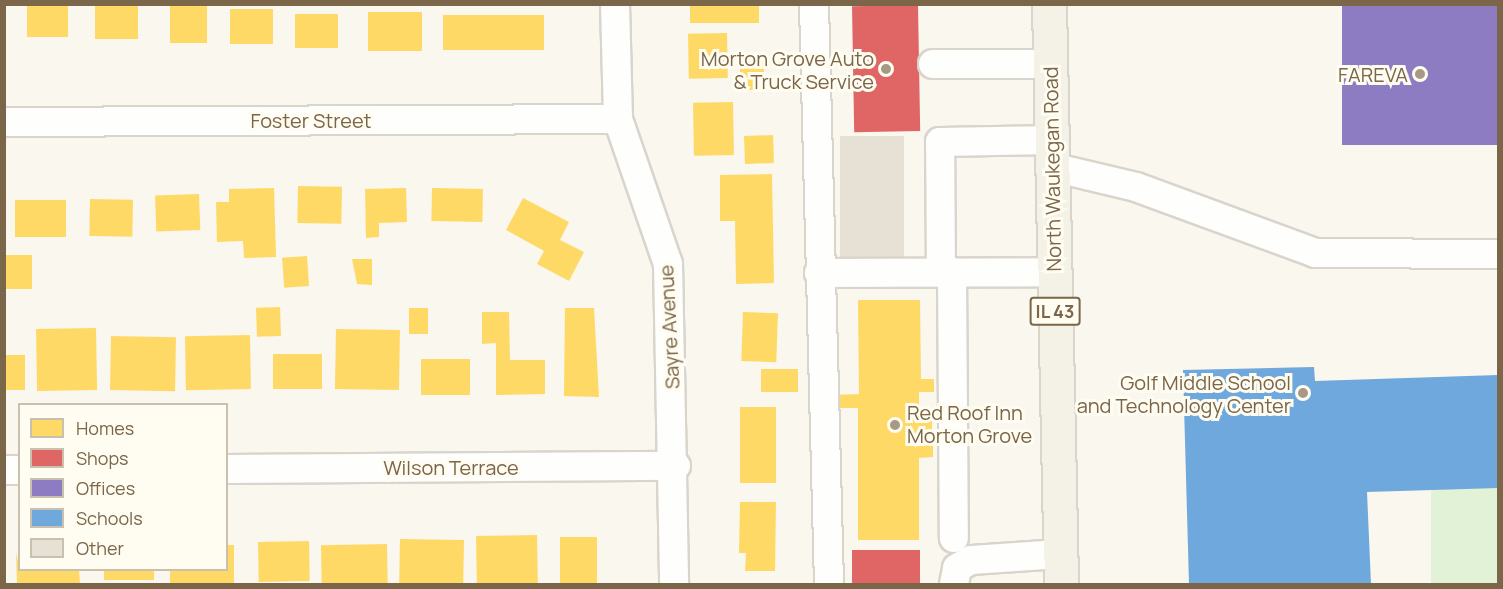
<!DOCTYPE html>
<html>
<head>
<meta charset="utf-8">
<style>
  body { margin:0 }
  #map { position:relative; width:1503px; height:589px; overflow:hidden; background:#f9f7ee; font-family:Manrope,sans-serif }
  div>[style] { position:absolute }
  .green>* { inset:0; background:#e1f2d7; transform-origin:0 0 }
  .homes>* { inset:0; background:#ffd966; transform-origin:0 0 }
  .shops>* { inset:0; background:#e06666; transform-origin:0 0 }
  .offices>* { inset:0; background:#8e7cc3; transform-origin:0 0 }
  .schools>* { inset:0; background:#6fa8dc }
  .building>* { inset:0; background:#e6e0d5; transform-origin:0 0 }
  .roads { filter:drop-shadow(2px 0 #d9d4cc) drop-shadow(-2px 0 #d9d4cc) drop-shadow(0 2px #d9d4cc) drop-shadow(0 -2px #d9d4cc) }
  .minor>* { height:28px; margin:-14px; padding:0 14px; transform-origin:14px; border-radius:14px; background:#fefefc }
  .major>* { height:33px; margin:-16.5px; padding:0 16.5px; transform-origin:16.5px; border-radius:16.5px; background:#f4f2e6 }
  .dots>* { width:16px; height:16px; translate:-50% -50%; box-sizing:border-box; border:3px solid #fffcf1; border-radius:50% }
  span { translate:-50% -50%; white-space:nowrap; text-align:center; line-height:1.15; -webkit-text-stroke:6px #fffcf1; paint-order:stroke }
  .shield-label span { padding:2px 4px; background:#fffcf1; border:2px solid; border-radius:4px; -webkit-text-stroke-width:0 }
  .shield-label { font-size:18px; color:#7b6649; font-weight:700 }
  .poi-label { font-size:20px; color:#7b6649 }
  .right { translate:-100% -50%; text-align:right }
  .left { translate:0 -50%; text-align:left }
  .street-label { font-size:20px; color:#7b6649 }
  .frame { position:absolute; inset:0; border:6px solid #7b6649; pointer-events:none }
  .legend { position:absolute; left:18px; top:403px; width:210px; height:168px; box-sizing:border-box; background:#fffcf1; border:2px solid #cac0ae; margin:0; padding:8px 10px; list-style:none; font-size:18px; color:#7b6649 }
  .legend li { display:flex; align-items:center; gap:12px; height:30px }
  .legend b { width:30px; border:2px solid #cac0ae }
</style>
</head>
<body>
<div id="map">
  <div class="green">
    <i style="left:1498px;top:488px;width:96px;height:67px;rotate:90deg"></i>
  </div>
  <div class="homes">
    <i style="left:27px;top:4px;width:41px;height:33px"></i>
    <i style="left:95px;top:4px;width:43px;height:35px"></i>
    <i style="left:170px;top:4px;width:37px;height:39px"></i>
    <i style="left:690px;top:4px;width:69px;height:19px"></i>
    <i style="left:230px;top:9px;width:43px;height:35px"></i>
    <i style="left:422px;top:12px;width:39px;height:54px;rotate:90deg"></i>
    <i style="left:338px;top:14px;width:34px;height:43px;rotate:90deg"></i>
    <i style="left:443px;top:15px;width:101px;height:35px"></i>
    <i style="left:727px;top:33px;width:45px;height:39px;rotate:89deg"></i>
    <i style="left:740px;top:61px;width:24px;height:29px"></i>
    <i style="left:733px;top:102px;width:53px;height:40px;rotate:89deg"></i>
    <i style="left:773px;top:135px;width:28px;height:29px;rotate:88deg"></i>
    <i style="clip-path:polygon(772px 174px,774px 283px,736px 284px,735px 221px,720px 221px,720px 175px)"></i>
    <i style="left:298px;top:186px;width:44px;height:37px;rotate:1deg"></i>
    <i style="clip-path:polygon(274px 188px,276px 257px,244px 258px,243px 241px,217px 242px,216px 202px,229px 202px,229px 189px)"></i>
    <i style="clip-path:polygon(406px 188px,407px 222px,379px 223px,379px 237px,366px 238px,365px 189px)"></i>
    <i style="left:432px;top:188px;width:51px;height:33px;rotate:1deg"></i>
    <i style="left:199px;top:194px;width:36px;height:44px;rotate:88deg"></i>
    <i style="clip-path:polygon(523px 198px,569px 222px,560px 240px,584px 252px,569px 281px,537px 264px,544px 251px,506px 230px)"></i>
    <i style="left:90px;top:199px;width:43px;height:37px;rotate:1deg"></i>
    <i style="left:66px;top:200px;width:37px;height:51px;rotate:90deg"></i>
    <i style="left:4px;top:255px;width:28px;height:34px"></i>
    <i style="left:307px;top:256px;width:30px;height:25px;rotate:86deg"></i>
    <i style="clip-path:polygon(352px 259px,372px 259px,372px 285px,357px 284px)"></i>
    <i style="clip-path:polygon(858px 300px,920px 300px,921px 379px,934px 379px,934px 392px,919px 392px,919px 407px,932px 408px,932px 431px,919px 431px,919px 445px,933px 445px,933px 457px,919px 458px,919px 540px,858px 540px,858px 408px,835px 408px,832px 395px,859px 394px)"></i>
    <i style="left:280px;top:307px;width:29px;height:24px;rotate:88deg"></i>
    <i style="left:428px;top:308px;width:26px;height:19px;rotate:90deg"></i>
    <i style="clip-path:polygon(565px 308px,594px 308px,599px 397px,564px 396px)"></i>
    <i style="clip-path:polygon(482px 312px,509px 312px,510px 360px,545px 360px,545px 394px,496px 395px,496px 343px,482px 344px)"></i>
    <i style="left:743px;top:312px;width:35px;height:49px;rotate:2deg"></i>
    <i style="left:96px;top:328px;width:62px;height:60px;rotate:89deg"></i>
    <i style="left:336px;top:329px;width:64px;height:60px;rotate:1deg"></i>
    <i style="left:250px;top:335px;width:54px;height:65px;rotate:89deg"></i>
    <i style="left:111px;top:336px;width:65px;height:54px;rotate:1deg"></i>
    <i style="left:273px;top:354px;width:49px;height:35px"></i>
    <i style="left:4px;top:355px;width:21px;height:35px"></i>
    <i style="left:470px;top:359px;width:36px;height:49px;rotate:90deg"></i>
    <i style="left:761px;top:369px;width:37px;height:23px"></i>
    <i style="left:740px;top:407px;width:36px;height:76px"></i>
    <i style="clip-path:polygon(740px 502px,776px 502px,775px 571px,745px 571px,746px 553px,739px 553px)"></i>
    <i style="left:537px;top:535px;width:49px;height:61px;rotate:89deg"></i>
    <i style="left:560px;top:537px;width:37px;height:47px"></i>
    <i style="left:400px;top:539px;width:64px;height:45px;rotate:1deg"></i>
    <i style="left:309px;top:541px;width:40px;height:51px;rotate:89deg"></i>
    <i style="left:387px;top:544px;width:40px;height:66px;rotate:89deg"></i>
    <i style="clip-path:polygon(226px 545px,234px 545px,234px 584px,170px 584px,170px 570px,226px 570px)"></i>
    <i style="clip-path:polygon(16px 553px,20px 570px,79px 570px,80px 584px,17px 584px)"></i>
    <i style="left:104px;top:570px;width:50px;height:10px"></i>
  </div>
  <div class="shops">
    <i style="left:918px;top:5px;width:126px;height:66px;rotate:89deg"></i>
    <i style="left:852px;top:550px;width:68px;height:34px"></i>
  </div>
  <div class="offices">
    <i style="left:1342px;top:5px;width:156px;height:140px"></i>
  </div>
  <div class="schools">
    <i style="clip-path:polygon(1314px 367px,1315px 381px,1498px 375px,1498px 488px,1367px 492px,1371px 584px,1189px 584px,1183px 370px)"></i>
  </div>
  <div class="building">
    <i style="left:904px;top:136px;width:122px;height:64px;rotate:90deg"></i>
  </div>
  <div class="roads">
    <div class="minor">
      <i style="left:615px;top:4px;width:115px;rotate:88.5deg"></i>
      <i style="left:618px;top:119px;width:153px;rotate:71deg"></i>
      <i style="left:668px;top:264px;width:320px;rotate:88.9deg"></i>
      <i style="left:814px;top:4px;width:580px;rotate:88.52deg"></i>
      <i style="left:933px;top:64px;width:117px"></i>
      <i style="left:4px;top:122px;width:614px;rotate:-0.28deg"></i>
      <i style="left:1052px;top:167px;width:86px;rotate:13.4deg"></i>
      <i style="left:1136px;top:187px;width:191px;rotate:20.2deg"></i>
      <i style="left:1315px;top:253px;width:183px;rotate:0.3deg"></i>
      <i style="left:941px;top:272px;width:130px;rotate:-90.4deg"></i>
      <i style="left:940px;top:142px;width:112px;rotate:-1deg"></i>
      <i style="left:952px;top:272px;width:266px;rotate:89.6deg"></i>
      <i style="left:819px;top:273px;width:235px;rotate:-0.2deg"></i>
      <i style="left:226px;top:469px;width:450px;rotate:-0.4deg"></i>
      <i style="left:4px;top:470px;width:16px"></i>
      <i style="left:954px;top:584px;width:16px;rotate:-79deg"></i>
      <i style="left:957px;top:568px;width:16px;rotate:-30deg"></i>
      <i style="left:971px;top:560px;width:89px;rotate:-3.9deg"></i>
    </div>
    <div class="major">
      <i style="left:1049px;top:4px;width:580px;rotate:88.81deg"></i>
    </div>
  </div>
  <div class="dots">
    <i style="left:886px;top:69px;background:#a79983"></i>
    <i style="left:1420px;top:74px;background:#a79983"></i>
    <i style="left:1303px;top:393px;background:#a79983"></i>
    <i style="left:895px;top:425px;background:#a79983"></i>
  </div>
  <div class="shield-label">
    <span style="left:1055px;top:311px">IL 43</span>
  </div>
  <div class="poi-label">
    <span class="right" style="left:874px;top:70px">Morton Grove Auto<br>&amp; Truck Service</span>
    <span class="right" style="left:1408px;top:74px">FAREVA</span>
    <span class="right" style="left:1291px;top:394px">Golf Middle School<br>and Technology Center</span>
    <span class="left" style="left:907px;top:424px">Red Roof Inn<br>Morton Grove</span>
  </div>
  <div class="street-label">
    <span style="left:311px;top:120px">Foster Street</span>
    <span style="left:1052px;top:169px;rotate:-91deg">North Waukegan Road</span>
    <span style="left:669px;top:327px;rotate:-93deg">Sayre Avenue</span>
    <span style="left:451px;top:467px">Wilson Terrace</span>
  </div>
  <div class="frame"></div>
  <ul class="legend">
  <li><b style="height:16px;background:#ffd966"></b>Homes</li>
  <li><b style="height:16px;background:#e06666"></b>Shops</li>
  <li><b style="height:16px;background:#8e7cc3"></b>Offices</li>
  <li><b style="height:16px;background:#6fa8dc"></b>Schools</li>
  <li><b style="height:16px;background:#e6e0d5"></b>Other</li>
  </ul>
</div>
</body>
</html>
